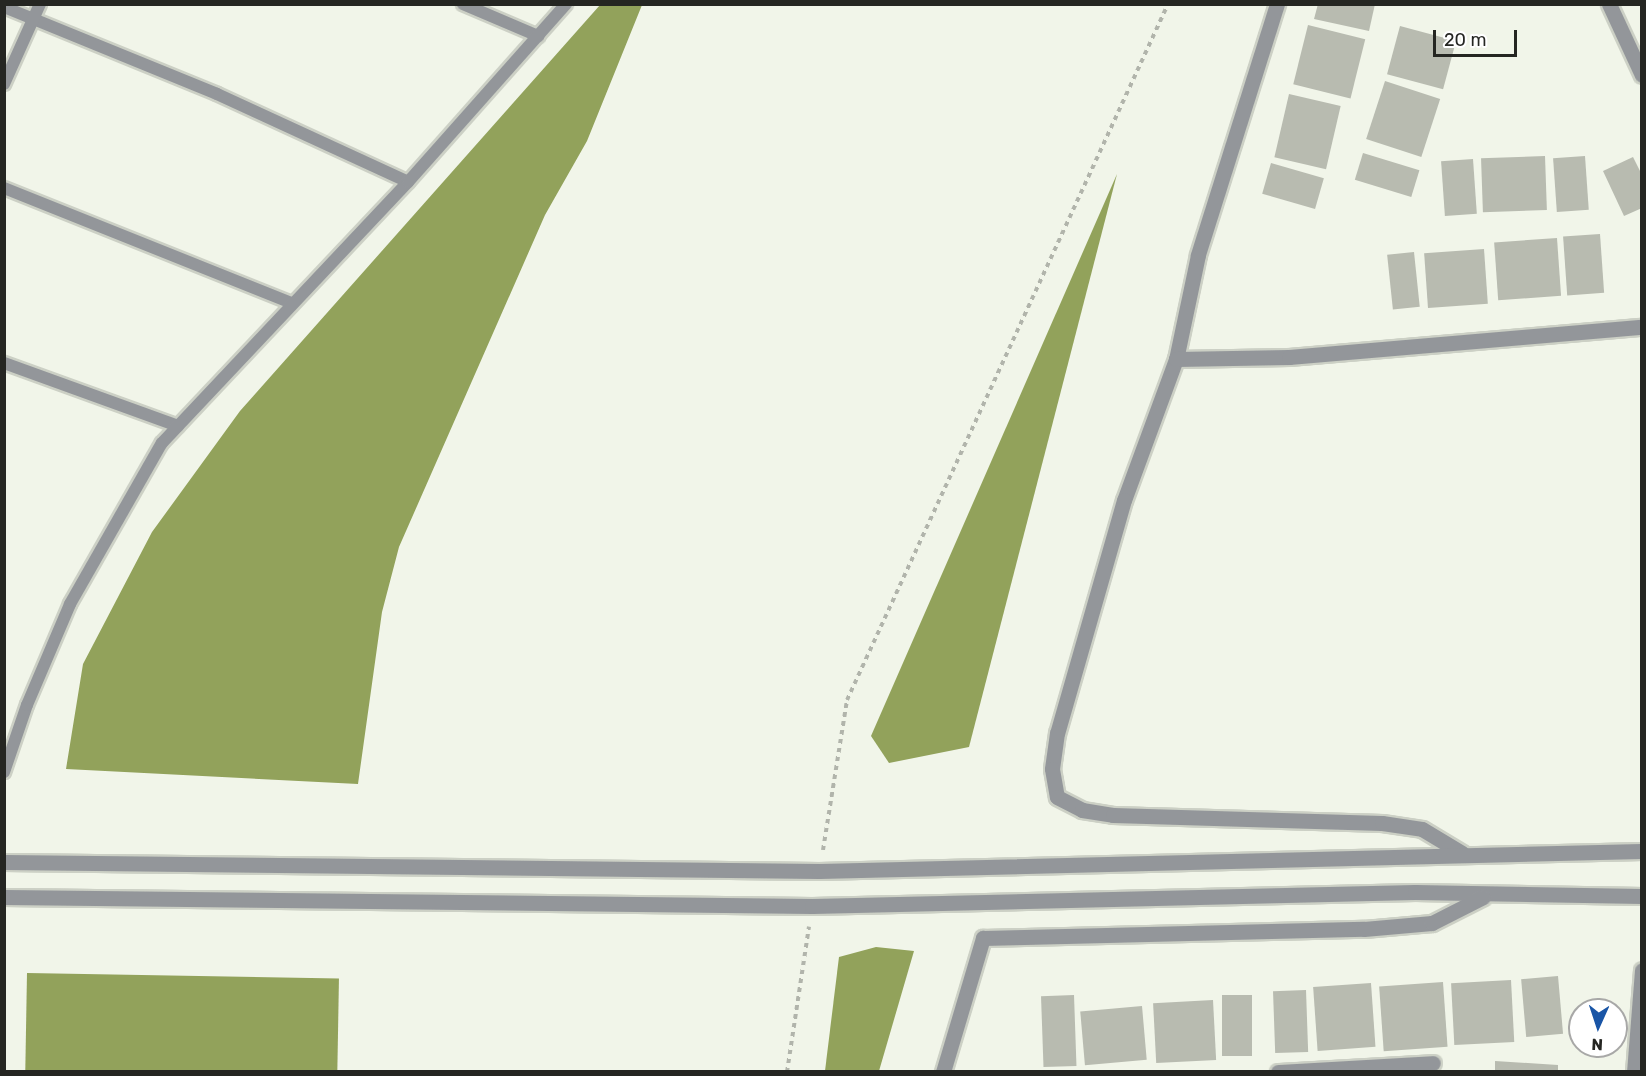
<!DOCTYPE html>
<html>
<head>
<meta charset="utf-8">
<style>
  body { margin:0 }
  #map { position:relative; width:1646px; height:1076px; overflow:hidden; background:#f1f5e9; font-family:Rubik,sans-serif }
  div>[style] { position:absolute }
  .water>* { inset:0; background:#92a25b; transform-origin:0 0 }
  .building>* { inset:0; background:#b8bbb0; transform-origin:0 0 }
  .path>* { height:4px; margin-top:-2px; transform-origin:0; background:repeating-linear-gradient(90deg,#b1b4ab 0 4.5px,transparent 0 9px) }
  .roads { filter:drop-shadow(2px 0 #ccd0c5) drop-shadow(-2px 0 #ccd0c5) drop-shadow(0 2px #ccd0c5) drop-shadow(0 -2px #ccd0c5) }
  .lane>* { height:12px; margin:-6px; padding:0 6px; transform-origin:6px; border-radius:6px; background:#93969a }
  .street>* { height:15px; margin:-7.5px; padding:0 7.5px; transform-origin:7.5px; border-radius:7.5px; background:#93969a }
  span { translate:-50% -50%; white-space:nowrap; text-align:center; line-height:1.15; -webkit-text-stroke:4.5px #fff; paint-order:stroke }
  .frame { position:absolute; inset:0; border:6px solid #252622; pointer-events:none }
  .north { position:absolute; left:1568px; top:998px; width:60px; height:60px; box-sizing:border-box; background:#fff; border:2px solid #a8a8a7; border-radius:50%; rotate:183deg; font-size:16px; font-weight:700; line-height:24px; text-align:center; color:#252622 }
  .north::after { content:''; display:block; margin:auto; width:21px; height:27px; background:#1955a6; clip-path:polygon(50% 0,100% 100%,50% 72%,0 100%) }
  .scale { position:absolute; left:1433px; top:30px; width:84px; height:27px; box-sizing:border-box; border:3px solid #252622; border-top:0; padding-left:8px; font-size:18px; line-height:21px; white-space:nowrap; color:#252622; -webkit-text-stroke:4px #fff; paint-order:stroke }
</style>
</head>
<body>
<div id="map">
  <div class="water">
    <i style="clip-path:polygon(600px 5px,642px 5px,587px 141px,545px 215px,399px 547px,382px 612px,358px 784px,66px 769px,83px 664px,152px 532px,240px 411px)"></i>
    <i style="clip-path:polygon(1117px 174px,969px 747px,889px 763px,871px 736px)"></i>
    <i style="clip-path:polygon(876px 947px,914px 951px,879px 1071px,825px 1071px,839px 957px)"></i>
    <i style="left:27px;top:973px;width:312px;height:98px;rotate:1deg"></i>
  </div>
  <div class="building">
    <i style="clip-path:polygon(1318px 4px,1375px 4px,1369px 31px,1314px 19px)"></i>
    <i style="left:1308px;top:25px;width:59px;height:61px;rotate:14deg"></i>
    <i style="left:1400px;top:26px;width:58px;height:50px;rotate:15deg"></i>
    <i style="left:1385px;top:81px;width:58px;height:61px;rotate:18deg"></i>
    <i style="left:1289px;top:94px;width:53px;height:65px;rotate:13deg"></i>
    <i style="left:1363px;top:153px;width:59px;height:28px;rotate:17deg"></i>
    <i style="left:1545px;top:156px;width:54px;height:64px;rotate:88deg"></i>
    <i style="left:1585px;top:156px;width:54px;height:32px;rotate:86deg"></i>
    <i style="clip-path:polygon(1633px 157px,1642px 175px,1642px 208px,1624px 216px,1603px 171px)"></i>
    <i style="left:1473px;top:159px;width:55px;height:32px;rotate:86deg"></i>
    <i style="left:1271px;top:163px;width:55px;height:32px;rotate:16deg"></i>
    <i style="left:1600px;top:234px;width:59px;height:37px;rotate:86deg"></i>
    <i style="left:1557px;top:238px;width:58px;height:63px;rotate:86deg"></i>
    <i style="left:1484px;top:249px;width:55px;height:60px;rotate:86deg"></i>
    <i style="left:1414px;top:252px;width:55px;height:27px;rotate:84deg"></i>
    <i style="left:1558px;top:976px;width:58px;height:37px;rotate:85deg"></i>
    <i style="left:1511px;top:980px;width:62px;height:60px;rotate:87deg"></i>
    <i style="left:1443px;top:982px;width:65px;height:64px;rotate:86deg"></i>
    <i style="left:1371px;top:983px;width:64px;height:58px;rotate:86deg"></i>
    <i style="left:1306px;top:990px;width:62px;height:33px;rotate:88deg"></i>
    <i style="left:1074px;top:995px;width:71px;height:33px;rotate:88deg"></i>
    <i style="left:1222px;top:995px;width:30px;height:61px"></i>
    <i style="left:1213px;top:1000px;width:60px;height:60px;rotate:87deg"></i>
    <i style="left:1142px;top:1006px;width:54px;height:62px;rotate:85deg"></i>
    <i style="clip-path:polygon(1495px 1061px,1558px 1065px,1558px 1072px,1495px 1072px)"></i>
  </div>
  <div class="path">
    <i style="left:823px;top:850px;width:152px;rotate:-80.9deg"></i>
    <i style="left:847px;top:700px;width:766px;rotate:-65.24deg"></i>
    <i style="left:787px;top:1072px;width:147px;rotate:-81.4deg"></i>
  </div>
  <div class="roads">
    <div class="lane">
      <i style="left:463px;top:4px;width:82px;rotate:23.1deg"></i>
      <i style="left:4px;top:7px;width:230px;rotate:22.2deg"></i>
      <i style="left:217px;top:94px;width:210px;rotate:24.7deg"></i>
      <i style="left:4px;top:84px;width:88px;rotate:-65.8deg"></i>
      <i style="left:4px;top:188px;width:309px;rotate:21.8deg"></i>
      <i style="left:4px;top:363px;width:185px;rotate:19.9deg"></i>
      <i style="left:4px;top:772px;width:71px;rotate:-71.1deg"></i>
      <i style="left:27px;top:705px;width:110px;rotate:-66.9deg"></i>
      <i style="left:70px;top:604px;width:185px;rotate:-60.3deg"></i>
      <i style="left:162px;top:443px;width:359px;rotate:-46.7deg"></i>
      <i style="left:408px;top:182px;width:238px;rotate:-48.4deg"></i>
    </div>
    <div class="street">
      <i style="left:1277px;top:4px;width:263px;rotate:107.5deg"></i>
      <i style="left:1198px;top:255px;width:106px;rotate:101.9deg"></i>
      <i style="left:1176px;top:359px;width:150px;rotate:110.2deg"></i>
      <i style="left:1124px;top:500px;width:242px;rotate:106deg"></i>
      <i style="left:1057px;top:733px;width:36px;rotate:98deg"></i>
      <i style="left:1052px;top:769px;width:28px;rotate:80deg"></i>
      <i style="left:1057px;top:797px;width:28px;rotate:27deg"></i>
      <i style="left:1082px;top:810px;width:31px;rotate:9deg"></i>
      <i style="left:1113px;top:815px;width:269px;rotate:1.7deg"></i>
      <i style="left:1382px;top:823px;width:40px;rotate:8.5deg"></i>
      <i style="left:1422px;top:829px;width:47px;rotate:31deg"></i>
      <i style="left:1609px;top:4px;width:78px;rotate:65.1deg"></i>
      <i style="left:1176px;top:359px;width:113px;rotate:-1deg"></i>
      <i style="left:1289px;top:357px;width:354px;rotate:-4.9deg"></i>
      <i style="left:4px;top:862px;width:815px;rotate:0.63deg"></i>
      <i style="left:819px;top:871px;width:823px;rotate:-1.39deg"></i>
      <i style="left:4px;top:897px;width:808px;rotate:0.64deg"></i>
      <i style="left:812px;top:906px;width:603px;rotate:-1.33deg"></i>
      <i style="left:1415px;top:892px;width:227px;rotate:1deg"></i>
      <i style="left:943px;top:1072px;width:140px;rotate:-73.4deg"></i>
      <i style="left:983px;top:938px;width:381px;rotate:-1.4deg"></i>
      <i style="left:1364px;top:929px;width:68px;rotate:-5deg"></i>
      <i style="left:1432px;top:923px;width:57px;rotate:-27deg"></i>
      <i style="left:1278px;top:1072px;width:155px;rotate:-3.3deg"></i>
      <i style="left:1634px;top:1072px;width:102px;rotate:-85.5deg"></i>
    </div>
  </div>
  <div class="frame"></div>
  <div class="north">N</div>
  <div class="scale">20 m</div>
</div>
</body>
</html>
